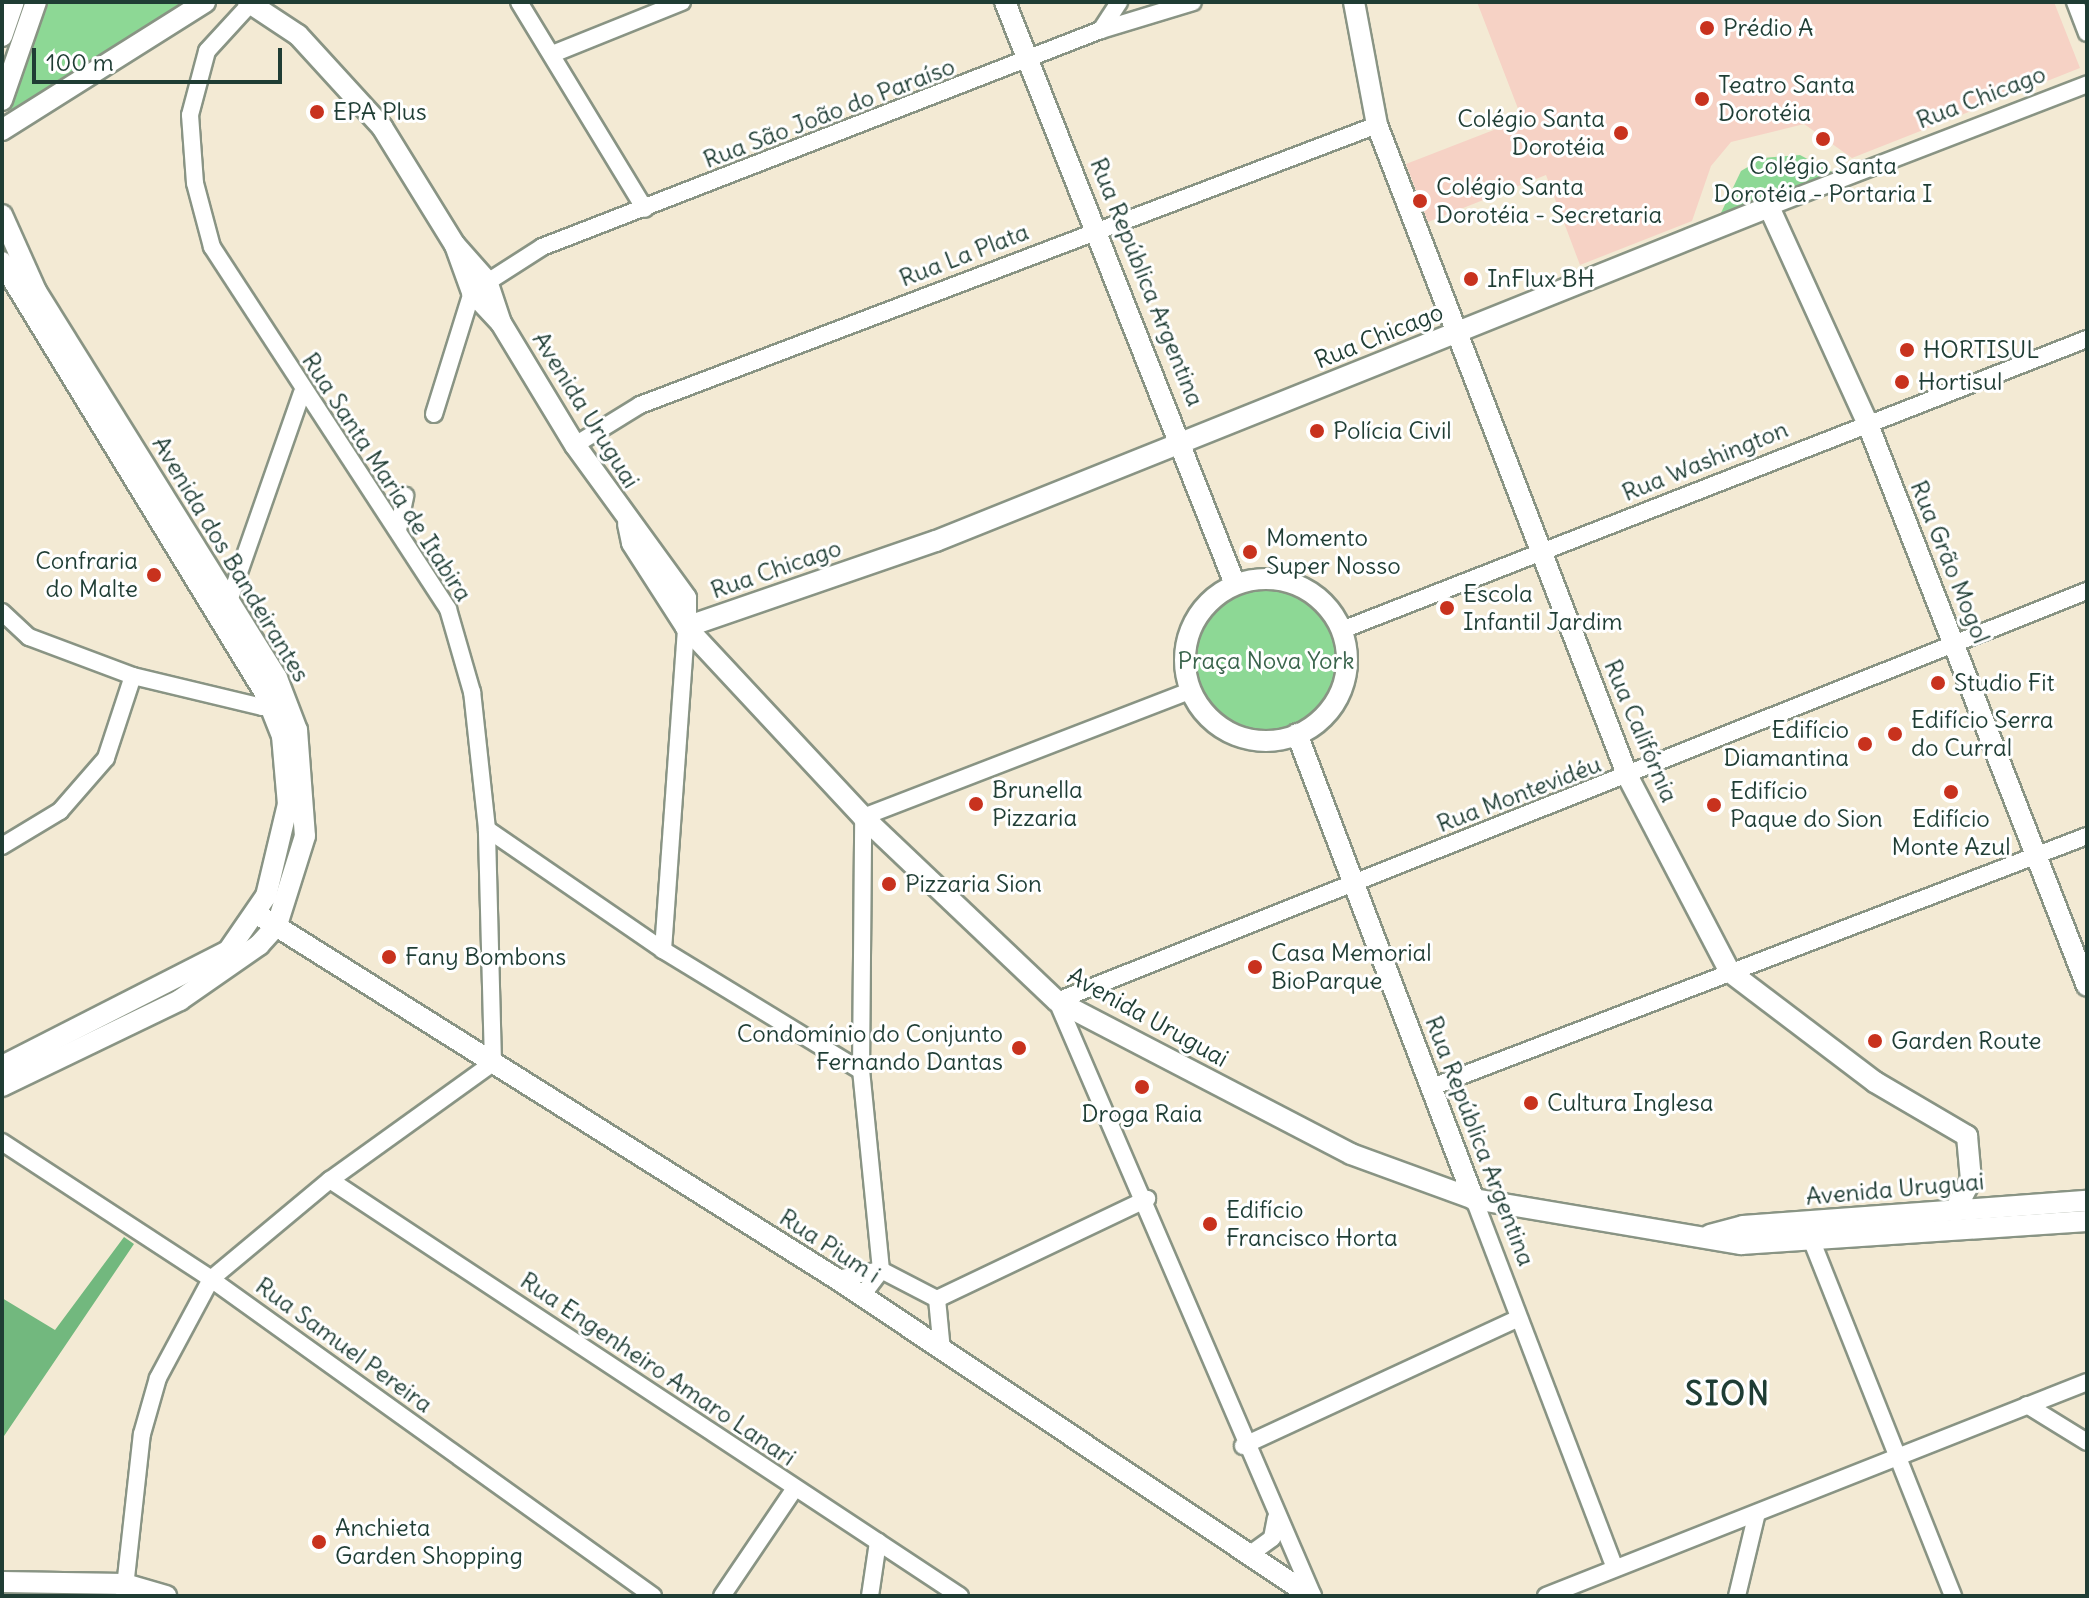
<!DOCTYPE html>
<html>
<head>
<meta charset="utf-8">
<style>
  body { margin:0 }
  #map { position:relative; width:2089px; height:1598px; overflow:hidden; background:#f3ead4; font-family:Delius,sans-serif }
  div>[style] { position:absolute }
  .built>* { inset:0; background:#f6d2c5 }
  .green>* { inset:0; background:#8dd895 }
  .round { border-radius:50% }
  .forest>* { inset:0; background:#72b87e }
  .roads { filter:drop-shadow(2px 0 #899484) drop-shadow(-2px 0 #899484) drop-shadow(0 2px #899484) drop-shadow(0 -2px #899484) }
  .minor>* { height:16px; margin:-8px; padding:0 8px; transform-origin:8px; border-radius:8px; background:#fff }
  .tertiary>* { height:20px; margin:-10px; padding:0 10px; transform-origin:10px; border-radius:10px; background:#fff }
  .tertiary>.ring { margin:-10px; padding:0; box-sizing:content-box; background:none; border:20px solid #fff; border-radius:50% }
  .dots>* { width:22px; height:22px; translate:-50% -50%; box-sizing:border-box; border:4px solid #fff; border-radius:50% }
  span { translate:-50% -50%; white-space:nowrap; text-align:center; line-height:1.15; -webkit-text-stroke:6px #fff; paint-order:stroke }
  .poi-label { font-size:24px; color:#1f3d34 }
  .left { translate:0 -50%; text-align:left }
  .right { translate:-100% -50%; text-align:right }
  .street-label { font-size:24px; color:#1f3d34 }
  .park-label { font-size:24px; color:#3a644c }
  .district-label { font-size:32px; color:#1f3d34; font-weight:700; letter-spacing:2px }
  .frame { position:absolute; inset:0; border:4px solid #1f3d34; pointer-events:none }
  .scale { position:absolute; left:32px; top:48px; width:250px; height:36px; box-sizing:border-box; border:4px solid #1f3d34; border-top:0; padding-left:10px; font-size:24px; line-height:28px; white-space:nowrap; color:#1f3d34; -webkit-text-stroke:6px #fff; paint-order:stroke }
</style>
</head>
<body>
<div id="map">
  <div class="built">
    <i style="clip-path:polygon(1477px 2px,2054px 2px,2080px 68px,1852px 158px,1804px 124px,1731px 142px,1711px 166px,1692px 221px,1580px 265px,1546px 175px,1428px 222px,1406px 164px,1522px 119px)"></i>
  </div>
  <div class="green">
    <i style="clip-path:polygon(45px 2px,194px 2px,9px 113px)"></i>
    <i style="clip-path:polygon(1800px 155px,1832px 172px,1719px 217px,1741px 171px,1763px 158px)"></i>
    <i class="round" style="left:1194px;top:589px;width:144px;height:144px"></i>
  </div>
  <div class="forest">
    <i style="clip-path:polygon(124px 1237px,134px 1244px,2px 1439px,2px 1298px,55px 1330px)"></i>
  </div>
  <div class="roads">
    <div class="minor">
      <i style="left:519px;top:2px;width:242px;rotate:58.7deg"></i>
      <i style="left:2075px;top:2px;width:33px;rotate:69deg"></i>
      <i style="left:1101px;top:30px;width:33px;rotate:-57deg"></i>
      <i style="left:555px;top:53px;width:137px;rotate:-21.9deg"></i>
      <i style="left:1769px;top:207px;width:341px;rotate:-21.1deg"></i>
      <i style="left:434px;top:414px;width:128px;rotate:-72.7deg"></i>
      <i style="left:472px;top:292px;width:83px;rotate:-32.7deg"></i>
      <i style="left:542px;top:247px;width:600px;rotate:-21.22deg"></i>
      <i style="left:1101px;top:30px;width:96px;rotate:-16.9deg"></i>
      <i style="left:575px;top:445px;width:76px;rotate:-31.6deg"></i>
      <i style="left:640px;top:405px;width:788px;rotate:-20.8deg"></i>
      <i style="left:398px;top:530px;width:35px;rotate:-78deg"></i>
      <i style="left:229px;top:601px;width:220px;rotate:-70.7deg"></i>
      <i style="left:2px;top:612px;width:37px;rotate:43deg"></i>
      <i style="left:29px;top:637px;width:111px;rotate:20.6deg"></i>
      <i style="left:133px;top:676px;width:133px;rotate:13.5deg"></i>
      <i style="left:262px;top:707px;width:17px;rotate:-10deg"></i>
      <i style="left:1342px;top:630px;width:800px;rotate:-21.34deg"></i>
      <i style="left:487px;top:829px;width:214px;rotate:34.5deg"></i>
      <i style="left:663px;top:950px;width:232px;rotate:31.4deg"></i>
      <i style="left:2px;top:846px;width:68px;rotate:-31.1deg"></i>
      <i style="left:60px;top:811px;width:70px;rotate:-49deg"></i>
      <i style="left:106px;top:758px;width:86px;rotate:-71.8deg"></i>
      <i style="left:663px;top:950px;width:324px;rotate:-85.9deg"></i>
      <i style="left:1432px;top:1087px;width:701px;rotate:-20.97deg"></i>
      <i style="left:2px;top:1142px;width:250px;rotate:33.2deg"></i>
      <i style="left:211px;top:1279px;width:544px;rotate:35.65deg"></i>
      <i style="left:330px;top:1180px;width:755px;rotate:33.44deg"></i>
      <i style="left:1474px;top:1199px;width:393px;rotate:69.1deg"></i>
      <i style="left:1811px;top:1239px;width:384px;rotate:68.3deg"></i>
      <i style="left:881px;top:1270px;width:63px;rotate:27.4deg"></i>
      <i style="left:937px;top:1299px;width:233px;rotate:-25.5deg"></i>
      <i style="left:837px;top:1279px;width:45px;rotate:-11.6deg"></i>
      <i style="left:861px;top:1297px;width:34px;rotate:-53deg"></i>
      <i style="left:881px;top:1270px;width:200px;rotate:-95.7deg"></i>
      <i style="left:861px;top:1071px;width:254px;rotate:-89.5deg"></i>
      <i style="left:863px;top:817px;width:350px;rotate:-21.1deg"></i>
      <i style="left:937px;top:1299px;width:52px;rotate:84.5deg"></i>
      <i style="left:2027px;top:1405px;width:70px;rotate:31.7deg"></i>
      <i style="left:1243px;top:1446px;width:304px;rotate:-24.9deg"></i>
      <i style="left:1249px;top:1555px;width:29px;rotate:-36deg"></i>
      <i style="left:1272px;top:1538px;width:20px;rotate:-79deg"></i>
      <i style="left:124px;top:1596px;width:163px;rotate:-83.7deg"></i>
      <i style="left:142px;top:1434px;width:58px;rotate:-74.1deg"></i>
      <i style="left:158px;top:1378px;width:112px;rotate:-61.8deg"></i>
      <i style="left:211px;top:1279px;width:155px;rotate:-39.8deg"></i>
      <i style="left:330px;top:1180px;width:201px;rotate:-35.7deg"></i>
      <i style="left:493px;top:1063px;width:234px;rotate:-91.5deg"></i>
      <i style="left:487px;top:829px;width:138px;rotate:-96.2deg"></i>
      <i style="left:472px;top:692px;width:86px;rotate:-106.1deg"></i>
      <i style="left:448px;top:609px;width:432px;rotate:-123.1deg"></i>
      <i style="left:212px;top:247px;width:66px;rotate:-104.9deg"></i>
      <i style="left:195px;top:183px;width:68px;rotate:-94.2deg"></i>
      <i style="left:190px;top:115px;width:66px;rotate:-75.1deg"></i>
      <i style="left:207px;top:51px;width:65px;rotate:-47.5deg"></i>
      <i style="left:722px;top:1596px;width:130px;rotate:-55.9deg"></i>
      <i style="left:870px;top:1596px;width:55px;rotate:-81.6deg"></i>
      <i style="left:1313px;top:1596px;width:648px;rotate:-113.28deg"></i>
      <i style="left:1057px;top:1001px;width:1109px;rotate:-21.71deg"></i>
      <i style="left:1546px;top:1596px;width:582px;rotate:-21.58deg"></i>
      <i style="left:1737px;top:1596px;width:85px;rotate:-76.5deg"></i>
    </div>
    <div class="tertiary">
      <i style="left:248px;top:2px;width:60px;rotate:33.4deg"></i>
      <i style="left:298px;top:35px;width:125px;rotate:47.6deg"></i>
      <i style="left:382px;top:127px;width:139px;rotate:58.3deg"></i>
      <i style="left:455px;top:245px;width:48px;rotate:48.4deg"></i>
      <i style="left:487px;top:281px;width:44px;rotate:71.6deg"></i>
      <i style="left:501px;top:323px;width:143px;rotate:58.8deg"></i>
      <i style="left:575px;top:445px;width:189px;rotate:54deg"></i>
      <i style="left:686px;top:598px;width:29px;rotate:90deg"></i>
      <i style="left:1005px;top:2px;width:626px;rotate:68.44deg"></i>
      <i style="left:1354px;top:2px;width:125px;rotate:79.4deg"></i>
      <i style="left:1377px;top:125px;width:699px;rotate:68.94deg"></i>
      <i style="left:1628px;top:777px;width:220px;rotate:62.4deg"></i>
      <i style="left:1730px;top:972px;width:182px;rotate:37.2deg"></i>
      <i style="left:1875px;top:1082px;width:107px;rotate:30.4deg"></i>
      <i style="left:1967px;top:1136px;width:44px;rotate:84.8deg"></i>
      <i style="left:1971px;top:1180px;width:32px;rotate:118deg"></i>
      <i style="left:2px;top:36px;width:36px;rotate:-71deg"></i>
      <i style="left:2px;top:100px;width:104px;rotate:-70.9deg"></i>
      <i style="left:2px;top:130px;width:240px;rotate:-32.2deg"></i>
      <i style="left:2px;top:215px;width:83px;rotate:65.9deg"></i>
      <i style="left:36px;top:291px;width:456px;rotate:58.1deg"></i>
      <i style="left:277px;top:678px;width:56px;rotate:69deg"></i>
      <i style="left:297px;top:730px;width:106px;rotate:85.7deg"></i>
      <i style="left:305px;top:836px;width:93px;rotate:107.5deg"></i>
      <i style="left:277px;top:925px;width:27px;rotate:132deg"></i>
      <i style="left:259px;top:945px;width:96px;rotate:145.2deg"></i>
      <i style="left:180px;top:1000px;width:198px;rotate:154.2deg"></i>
      <i style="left:455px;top:245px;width:50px;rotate:70.1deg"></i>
      <i style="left:472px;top:292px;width:42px;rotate:46.9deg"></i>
      <i style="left:2px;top:262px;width:505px;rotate:58.61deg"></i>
      <i style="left:265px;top:693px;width:46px;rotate:68.4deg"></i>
      <i style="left:282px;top:736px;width:68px;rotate:85deg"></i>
      <i style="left:288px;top:804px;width:95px;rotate:103.4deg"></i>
      <i style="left:266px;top:896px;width:67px;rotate:124.6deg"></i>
      <i style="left:228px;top:951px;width:254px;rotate:153deg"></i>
      <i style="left:628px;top:524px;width:19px;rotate:78deg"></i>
      <i style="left:632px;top:543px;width:100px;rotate:57.3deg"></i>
      <i style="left:686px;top:627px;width:260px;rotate:47deg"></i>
      <i style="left:863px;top:817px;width:267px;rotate:43.5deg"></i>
      <i style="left:1057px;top:1001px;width:331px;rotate:27.5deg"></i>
      <i style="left:1351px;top:1154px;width:131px;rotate:20.1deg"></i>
      <i style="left:1474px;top:1199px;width:271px;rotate:9.6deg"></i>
      <i style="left:1741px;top:1244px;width:347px;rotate:-3.8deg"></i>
      <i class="ring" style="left:1185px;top:579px;width:142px;height:142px"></i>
      <i style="left:686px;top:627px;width:264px;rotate:-19deg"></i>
      <i style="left:936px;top:541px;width:897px;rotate:-21.85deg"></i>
      <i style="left:1769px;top:207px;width:236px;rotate:65.5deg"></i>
      <i style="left:1867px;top:422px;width:605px;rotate:68.69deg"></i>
      <i style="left:1297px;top:734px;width:498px;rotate:69.2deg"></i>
      <i style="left:257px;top:914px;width:685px;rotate:32.18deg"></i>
      <i style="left:837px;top:1279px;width:570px;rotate:33.77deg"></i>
      <i style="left:1710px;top:1235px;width:34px;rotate:-15deg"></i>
      <i style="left:1743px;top:1226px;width:345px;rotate:-4.2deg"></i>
      <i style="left:2px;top:1582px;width:123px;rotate:0.9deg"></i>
      <i style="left:125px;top:1584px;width:43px;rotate:16.3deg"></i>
    </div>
  </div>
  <div class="dots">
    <i style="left:1707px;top:28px;background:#c8321e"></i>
    <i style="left:1702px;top:99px;background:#c8321e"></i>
    <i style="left:317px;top:112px;background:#c8321e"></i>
    <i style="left:1621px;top:133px;background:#c8321e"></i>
    <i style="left:1823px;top:139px;background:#c8321e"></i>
    <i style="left:1420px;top:201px;background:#c8321e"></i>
    <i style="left:1471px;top:279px;background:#c8321e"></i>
    <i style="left:1907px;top:350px;background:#c8321e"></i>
    <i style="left:1902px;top:382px;background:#c8321e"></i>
    <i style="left:1317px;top:431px;background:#c8321e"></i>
    <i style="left:1250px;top:552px;background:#c8321e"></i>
    <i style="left:154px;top:575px;background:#c8321e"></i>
    <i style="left:1447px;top:608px;background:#c8321e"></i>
    <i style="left:1938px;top:683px;background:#c8321e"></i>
    <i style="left:1895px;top:734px;background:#c8321e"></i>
    <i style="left:1865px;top:744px;background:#c8321e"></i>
    <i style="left:1951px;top:792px;background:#c8321e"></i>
    <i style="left:976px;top:804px;background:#c8321e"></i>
    <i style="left:1714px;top:805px;background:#c8321e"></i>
    <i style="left:889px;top:884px;background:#c8321e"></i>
    <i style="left:389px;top:957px;background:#c8321e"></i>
    <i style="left:1255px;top:967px;background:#c8321e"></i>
    <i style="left:1875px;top:1041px;background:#c8321e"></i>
    <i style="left:1019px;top:1048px;background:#c8321e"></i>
    <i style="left:1142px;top:1087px;background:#c8321e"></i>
    <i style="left:1531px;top:1103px;background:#c8321e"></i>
    <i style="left:1210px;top:1224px;background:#c8321e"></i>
    <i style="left:319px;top:1542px;background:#c8321e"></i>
  </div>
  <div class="poi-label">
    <span class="left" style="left:1723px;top:28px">Prédio A</span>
    <span class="left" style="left:1718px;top:99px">Teatro Santa<br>Dorotéia</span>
    <span class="left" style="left:333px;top:112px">EPA Plus</span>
    <span class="right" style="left:1605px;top:133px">Colégio Santa<br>Dorotéia</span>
    <span style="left:1823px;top:180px">Colégio Santa<br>Dorotéia - Portaria I</span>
    <span class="left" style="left:1436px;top:201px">Colégio Santa<br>Dorotéia - Secretaria</span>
    <span class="left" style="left:1487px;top:279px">InFlux BH</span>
    <span class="left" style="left:1923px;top:350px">HORTISUL</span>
    <span class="left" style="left:1918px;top:382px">Hortisul</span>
    <span class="left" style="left:1333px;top:431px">Polícia Civil</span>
    <span class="left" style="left:1266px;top:552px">Momento<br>Super Nosso</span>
    <span class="right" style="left:138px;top:575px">Confraria<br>do Malte</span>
    <span class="left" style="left:1463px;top:608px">Escola<br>Infantil Jardim</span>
    <span class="left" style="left:1954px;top:683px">Studio Fit</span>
    <span class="left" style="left:1911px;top:734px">Edifício Serra<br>do Curral</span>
    <span class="right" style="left:1849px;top:744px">Edifício<br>Diamantina</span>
    <span class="left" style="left:992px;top:804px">Brunella<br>Pizzaria</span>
    <span class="left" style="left:1730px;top:805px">Edifício<br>Paque do Sion</span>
    <span style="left:1951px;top:833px">Edifício<br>Monte Azul</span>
    <span class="left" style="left:905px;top:884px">Pizzaria Sion</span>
    <span class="left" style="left:1271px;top:967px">Casa Memorial<br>BioParque</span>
    <span class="left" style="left:405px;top:957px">Fany Bombons</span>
    <span class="right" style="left:1003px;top:1048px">Condomínio do Conjunto<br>Fernando Dantas</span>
    <span class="left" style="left:1891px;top:1041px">Garden Route</span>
    <span class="left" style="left:1547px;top:1103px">Cultura Inglesa</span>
    <span style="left:1142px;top:1114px">Droga Raia</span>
    <span class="left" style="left:1226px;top:1224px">Edifício<br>Francisco Horta</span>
    <span class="left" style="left:335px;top:1542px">Anchieta<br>Garden Shopping</span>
  </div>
  <div class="street-label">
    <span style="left:1981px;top:97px;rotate:-21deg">Rua Chicago</span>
    <span style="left:829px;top:113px;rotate:-21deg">Rua São João do Paraíso</span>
    <span style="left:964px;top:255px;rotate:-21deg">Rua La Plata</span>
    <span style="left:1147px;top:282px;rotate:68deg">Rua República Argentina</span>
    <span style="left:1379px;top:336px;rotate:-22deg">Rua Chicago</span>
    <span style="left:586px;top:410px;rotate:58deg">Avenida Uruguai</span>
    <span style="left:1705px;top:461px;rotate:-22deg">Rua Washington</span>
    <span style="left:387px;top:477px;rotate:57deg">Rua Santa Maria de Itabira</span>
    <span style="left:231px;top:559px;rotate:59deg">Avenida dos Bandeirantes</span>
    <span style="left:1950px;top:562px;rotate:68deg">Rua Grão Mogol</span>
    <span style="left:776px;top:569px;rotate:-19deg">Rua Chicago</span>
    <span style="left:1641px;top:731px;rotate:67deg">Rua Califórnia</span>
    <span style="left:1519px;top:794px;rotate:-21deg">Rua Montevidéu</span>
    <span style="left:1148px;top:1017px;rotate:29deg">Avenida Uruguai</span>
    <span style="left:1480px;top:1141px;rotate:69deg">Rua República Argentina</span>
    <span style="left:1895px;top:1189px;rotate:-5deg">Avenida Uruguai</span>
    <span style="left:830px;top:1246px;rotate:33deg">Rua Pium i</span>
    <span style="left:344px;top:1345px;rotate:36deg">Rua Samuel Pereira</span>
    <span style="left:658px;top:1369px;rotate:34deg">Rua Engenheiro Amaro Lanari</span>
  </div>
  <div class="park-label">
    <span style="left:1266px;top:661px">Praça Nova York</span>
  </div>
  <div class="district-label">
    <span style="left:1728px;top:1394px">SION</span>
  </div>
  <div class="frame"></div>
  <div class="scale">100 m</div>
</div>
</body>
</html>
